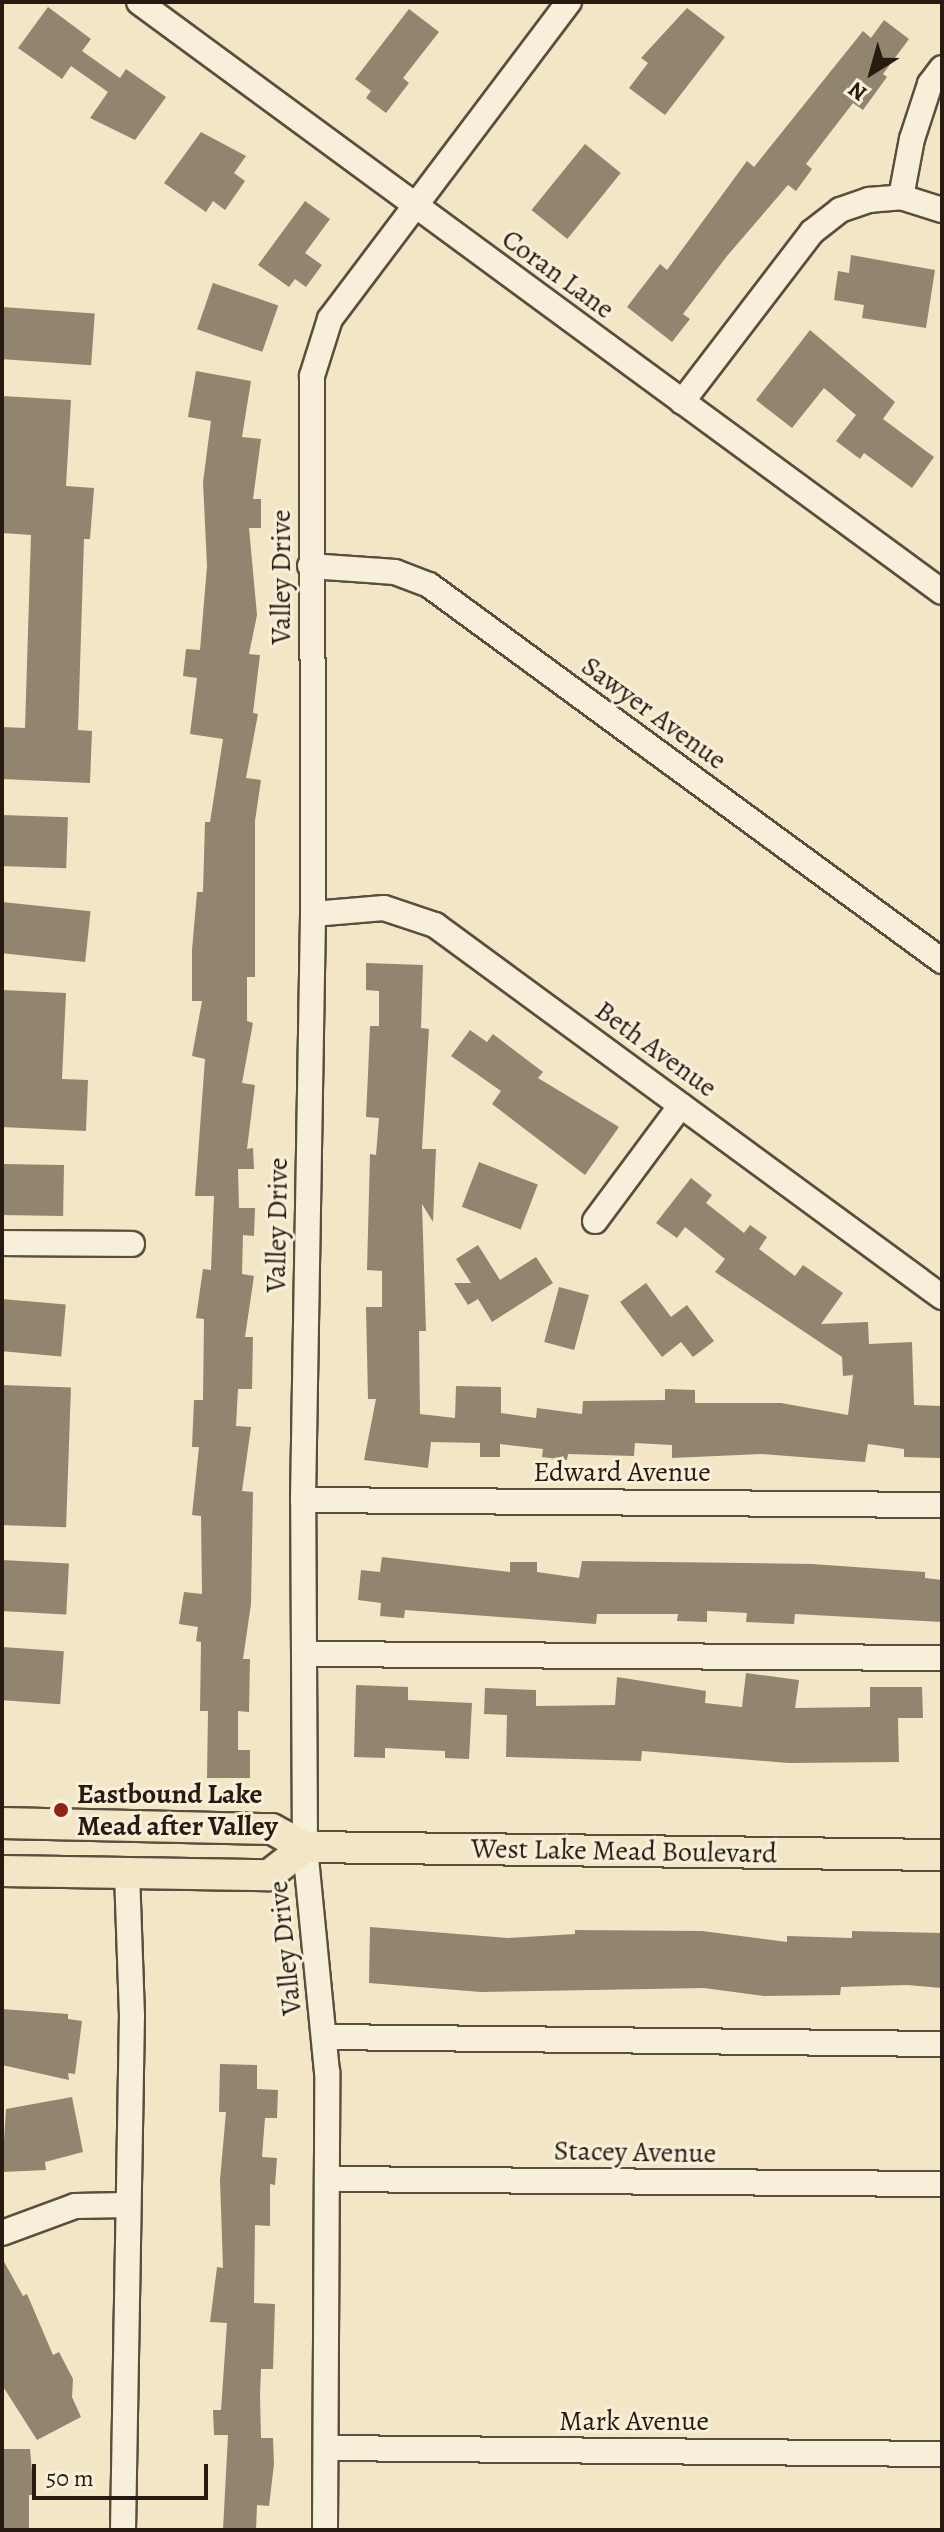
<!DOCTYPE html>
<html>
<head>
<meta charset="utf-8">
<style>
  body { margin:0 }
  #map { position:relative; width:944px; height:2532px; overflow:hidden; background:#f2e6c6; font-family:Alegreya,serif }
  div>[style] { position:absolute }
  .building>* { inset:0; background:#91856f; transform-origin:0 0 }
  .roads { filter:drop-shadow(2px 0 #5a4e3e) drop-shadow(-2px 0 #5a4e3e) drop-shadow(0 2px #5a4e3e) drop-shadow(0 -2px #5a4e3e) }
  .minor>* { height:24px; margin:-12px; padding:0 12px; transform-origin:12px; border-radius:12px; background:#f7efda }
  .major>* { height:30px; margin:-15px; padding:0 15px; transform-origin:15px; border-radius:15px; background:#f2e6c6 }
  .dots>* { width:22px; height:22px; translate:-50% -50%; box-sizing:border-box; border:4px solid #f7efda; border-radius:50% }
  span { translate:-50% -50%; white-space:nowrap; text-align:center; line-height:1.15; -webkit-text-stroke:6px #f7efda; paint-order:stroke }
  .street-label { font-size:28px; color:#271b11 }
  .poi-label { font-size:28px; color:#271b11; font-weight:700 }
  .left { translate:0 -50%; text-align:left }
  .frame { position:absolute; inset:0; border:4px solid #271b11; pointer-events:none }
  .north { position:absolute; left:832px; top:32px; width:80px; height:80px; -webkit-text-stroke:6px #f7efda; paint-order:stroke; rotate:217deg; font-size:22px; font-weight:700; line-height:32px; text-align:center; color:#271b11 }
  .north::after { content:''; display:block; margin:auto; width:28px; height:36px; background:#271b11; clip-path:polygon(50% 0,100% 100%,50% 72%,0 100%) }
  .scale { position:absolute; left:32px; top:2464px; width:176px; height:36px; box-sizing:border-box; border:4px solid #271b11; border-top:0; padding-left:10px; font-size:24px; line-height:28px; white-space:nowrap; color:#271b11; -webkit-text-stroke:6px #f7efda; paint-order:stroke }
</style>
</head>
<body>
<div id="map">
  <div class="building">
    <i style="clip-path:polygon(48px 7px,91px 39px,82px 51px,120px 78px,126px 69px,166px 97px,135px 140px,90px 118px,108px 92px,71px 66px,62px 79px,18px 48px)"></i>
    <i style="clip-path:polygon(687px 8px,725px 37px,665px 115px,629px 88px,648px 63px,641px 58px)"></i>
    <i style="clip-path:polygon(409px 9px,439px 32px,403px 78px,409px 83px,386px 113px,366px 98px,371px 91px,355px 79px)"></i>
    <i style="clip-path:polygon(884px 20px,909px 39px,883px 74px,887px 77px,863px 110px,853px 103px,806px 164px,812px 169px,796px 191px,788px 185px,727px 256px,683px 314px,690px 319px,672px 342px,627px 307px,660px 264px,667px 270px,747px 161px,754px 167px,863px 31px,871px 38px)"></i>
    <i style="clip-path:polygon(201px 132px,246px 156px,234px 173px,245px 181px,225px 210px,213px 201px,206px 212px,164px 183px)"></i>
    <i style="left:585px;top:144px;width:46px;height:85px;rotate:39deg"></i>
    <i style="clip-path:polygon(305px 201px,330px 219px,305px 253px,322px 265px,306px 287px,295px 279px,289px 287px,258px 265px)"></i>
    <i style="clip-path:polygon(851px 255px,935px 270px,926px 328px,862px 318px,864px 305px,834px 300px,838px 271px,849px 273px)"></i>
    <i style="left:213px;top:283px;width:69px;height:49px;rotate:19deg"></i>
    <i style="left:2px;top:307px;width:93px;height:52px;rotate:4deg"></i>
    <i style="clip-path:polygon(810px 330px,895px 402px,883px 419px,934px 457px,912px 488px,864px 453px,860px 459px,836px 441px,856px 415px,824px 388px,792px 428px,756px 400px)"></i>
    <i style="clip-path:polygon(196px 371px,251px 381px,242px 437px,261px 439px,253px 499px,261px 499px,261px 528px,249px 528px,257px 615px,249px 654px,260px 655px,253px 713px,258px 714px,246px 778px,261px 780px,255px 821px,255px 977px,247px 977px,247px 1021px,253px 1023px,242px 1083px,255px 1085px,247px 1149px,253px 1148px,254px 1169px,238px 1169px,239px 1208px,255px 1208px,254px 1236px,243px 1235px,242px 1274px,254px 1276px,245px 1337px,253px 1337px,252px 1389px,238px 1389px,236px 1426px,251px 1427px,242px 1491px,253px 1492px,251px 1604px,243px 1659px,250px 1659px,249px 1712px,238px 1711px,238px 1750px,250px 1750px,250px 1778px,207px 1778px,208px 1711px,200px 1711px,201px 1642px,196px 1641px,198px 1627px,179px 1624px,184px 1592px,202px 1594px,201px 1516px,192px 1515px,199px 1447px,192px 1447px,194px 1400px,203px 1400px,204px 1319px,196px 1318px,203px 1269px,211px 1270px,214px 1196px,195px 1196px,205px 1059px,192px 1056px,202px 1001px,192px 1001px,192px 950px,197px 892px,203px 892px,205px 822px,210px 822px,223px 739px,190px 734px,197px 678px,183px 676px,186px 649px,200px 650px,207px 566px,203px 482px,211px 421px,188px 417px)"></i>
    <i style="clip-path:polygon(2px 396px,71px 400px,66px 486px,94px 488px,90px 539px,84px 539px,78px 730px,92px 731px,90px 783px,2px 779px,2px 727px,25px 728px,31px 535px,2px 533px)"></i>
    <i style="left:2px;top:815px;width:66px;height:51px;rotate:2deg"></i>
    <i style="left:2px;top:902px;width:89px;height:51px;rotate:6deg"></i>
    <i style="clip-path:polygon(366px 963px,423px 965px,421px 1028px,429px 1029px,422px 1149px,436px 1149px,433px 1222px,422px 1204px,426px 1331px,419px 1331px,420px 1414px,455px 1418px,456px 1386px,501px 1387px,501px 1413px,536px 1418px,537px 1408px,582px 1414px,583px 1401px,665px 1400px,665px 1389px,695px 1390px,695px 1403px,781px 1403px,848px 1415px,853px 1375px,843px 1376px,842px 1357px,715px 1272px,725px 1259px,685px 1227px,677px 1238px,656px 1223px,691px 1178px,712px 1195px,706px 1203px,744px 1233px,750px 1225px,767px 1237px,759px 1249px,795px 1276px,803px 1265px,843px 1293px,821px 1324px,868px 1322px,869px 1344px,912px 1342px,914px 1405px,942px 1406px,942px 1458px,904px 1457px,904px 1449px,868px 1444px,865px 1462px,761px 1454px,672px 1458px,672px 1445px,635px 1443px,634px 1456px,568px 1454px,567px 1460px,542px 1457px,543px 1449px,500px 1444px,500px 1457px,480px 1457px,480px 1443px,431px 1442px,428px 1468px,364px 1460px,376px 1399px,368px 1399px,366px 1307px,382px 1307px,382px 1271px,367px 1270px,370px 1154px,376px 1155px,379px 1118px,366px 1117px,368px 1074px,370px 1026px,379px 1026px,379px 991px,366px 990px)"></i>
    <i style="clip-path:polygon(2px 990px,66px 993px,62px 1079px,88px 1080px,86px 1131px,2px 1127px)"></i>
    <i style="clip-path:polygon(470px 1030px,487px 1042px,493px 1034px,543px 1072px,538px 1078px,619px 1127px,585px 1175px,492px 1104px,501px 1091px,451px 1056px)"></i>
    <i style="left:479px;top:1162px;width:63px;height:48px;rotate:21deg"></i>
    <i style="left:2px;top:1164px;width:62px;height:51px;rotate:1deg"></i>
    <i style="clip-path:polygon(478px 1245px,500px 1280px,536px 1257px,553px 1283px,492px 1322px,478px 1299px,468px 1305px,454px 1283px,471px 1283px,456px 1259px)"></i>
    <i style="clip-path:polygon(646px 1283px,671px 1317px,687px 1305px,714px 1341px,693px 1357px,681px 1342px,662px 1357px,620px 1302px)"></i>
    <i style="left:559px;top:1287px;width:31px;height:57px;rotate:15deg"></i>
    <i style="left:2px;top:1299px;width:64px;height:52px;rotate:5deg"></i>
    <i style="left:2px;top:1385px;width:69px;height:140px;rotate:2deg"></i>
    <i style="clip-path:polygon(382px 1557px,510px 1572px,510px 1562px,537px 1562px,537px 1572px,579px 1578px,582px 1561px,812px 1564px,925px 1572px,925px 1578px,942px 1580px,942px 1622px,795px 1614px,794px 1624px,746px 1622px,747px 1613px,707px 1611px,707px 1622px,677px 1621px,678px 1614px,597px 1614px,596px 1624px,405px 1610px,404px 1618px,380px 1616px,381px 1603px,358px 1600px,361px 1570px,380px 1572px)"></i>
    <i style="left:2px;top:1560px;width:67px;height:51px;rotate:3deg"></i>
    <i style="left:2px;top:1647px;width:62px;height:53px;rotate:4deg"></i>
    <i style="clip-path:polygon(746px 1673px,799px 1680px,795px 1708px,870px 1707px,870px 1687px,922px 1687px,923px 1718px,898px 1718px,899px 1762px,788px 1763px,642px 1751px,641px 1761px,506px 1757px,507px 1715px,484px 1714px,485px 1688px,536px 1690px,536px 1706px,615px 1705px,617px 1677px,706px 1691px,705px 1703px,742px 1707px)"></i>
    <i style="clip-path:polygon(356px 1685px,408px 1687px,408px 1700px,472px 1703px,469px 1759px,445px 1758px,445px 1751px,385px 1748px,385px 1758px,354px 1757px)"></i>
    <i style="clip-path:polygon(370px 1927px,508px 1938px,575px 1934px,575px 1930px,702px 1931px,787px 1942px,787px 1936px,852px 1938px,852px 1931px,942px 1933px,942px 1988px,907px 1985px,841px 1987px,840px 1995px,764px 1996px,704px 1988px,481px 1992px,369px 1983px)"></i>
    <i style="clip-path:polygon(2px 2009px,68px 2014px,68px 2019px,82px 2021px,75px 2074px,68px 2073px,69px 2080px,2px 2065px)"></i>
    <i style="clip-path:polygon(220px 2064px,257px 2065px,257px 2089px,278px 2090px,277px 2118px,265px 2118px,262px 2157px,277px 2158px,275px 2185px,270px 2184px,270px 2226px,255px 2225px,254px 2303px,275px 2304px,273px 2369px,261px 2369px,260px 2396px,261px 2438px,273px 2438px,274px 2464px,269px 2506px,257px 2505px,256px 2530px,223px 2530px,228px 2435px,214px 2435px,213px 2410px,221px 2410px,227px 2323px,210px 2322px,217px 2267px,223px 2268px,220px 2180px,226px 2112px,219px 2112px)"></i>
    <i style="clip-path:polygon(72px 2097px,83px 2152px,45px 2162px,46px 2170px,2px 2172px,6px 2109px)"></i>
    <i style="clip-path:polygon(2px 2258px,23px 2296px,27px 2294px,53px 2355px,59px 2352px,73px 2379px,72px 2397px,81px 2417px,37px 2440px,2px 2385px)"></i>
    <i style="clip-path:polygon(2px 2449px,30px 2449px,34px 2495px,29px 2495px,29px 2530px,2px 2530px)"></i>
  </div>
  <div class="roads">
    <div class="minor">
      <i style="left:139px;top:2px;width:996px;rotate:36.31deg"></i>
      <i style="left:901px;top:197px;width:59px;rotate:-79.3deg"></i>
      <i style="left:912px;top:139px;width:58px;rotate:-71.9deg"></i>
      <i style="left:930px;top:84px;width:20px;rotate:-53deg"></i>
      <i style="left:682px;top:402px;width:214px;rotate:-52.6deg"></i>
      <i style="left:812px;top:232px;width:36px;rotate:-38deg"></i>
      <i style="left:840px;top:210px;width:31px;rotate:-19deg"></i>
      <i style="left:869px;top:200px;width:32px;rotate:-5deg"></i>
      <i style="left:901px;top:197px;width:43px;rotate:17.6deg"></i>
      <i style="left:310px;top:566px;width:85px;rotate:4deg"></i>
      <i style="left:395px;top:572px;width:36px;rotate:21deg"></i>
      <i style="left:429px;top:585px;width:636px;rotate:36.24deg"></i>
      <i style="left:313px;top:914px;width:71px;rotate:-4.8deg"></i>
      <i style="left:384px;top:908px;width:54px;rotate:18.4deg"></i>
      <i style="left:435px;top:925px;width:629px;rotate:36.27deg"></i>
      <i style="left:595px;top:1221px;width:144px;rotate:-53.4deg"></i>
      <i style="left:2px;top:1243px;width:130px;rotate:0.4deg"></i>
      <i style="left:303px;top:1500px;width:639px;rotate:0.45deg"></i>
      <i style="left:304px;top:1654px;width:638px;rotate:0.36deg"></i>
      <i style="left:324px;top:2037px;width:618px;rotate:0.65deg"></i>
      <i style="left:327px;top:2179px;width:615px;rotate:0.47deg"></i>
      <i style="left:2px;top:2233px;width:78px;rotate:-20.3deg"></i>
      <i style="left:75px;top:2206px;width:52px;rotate:-1.1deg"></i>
      <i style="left:326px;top:2448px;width:616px;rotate:0.56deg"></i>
      <i style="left:123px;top:2530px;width:514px;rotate:-89deg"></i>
      <i style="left:132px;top:2016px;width:143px;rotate:-92deg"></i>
      <i style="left:325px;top:2530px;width:458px;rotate:-89.7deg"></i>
      <i style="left:327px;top:2072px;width:226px;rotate:-95.6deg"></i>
      <i style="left:305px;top:1847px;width:347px;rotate:-90.3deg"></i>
      <i style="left:303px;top:1500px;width:586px;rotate:-89.02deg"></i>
      <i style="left:313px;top:914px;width:538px;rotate:-90.11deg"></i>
      <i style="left:312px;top:376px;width:60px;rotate:-72.5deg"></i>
      <i style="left:330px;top:319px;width:397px;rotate:-53deg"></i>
    </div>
    <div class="major">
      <i style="left:2px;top:1823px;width:270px;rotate:1.3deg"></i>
      <i style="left:272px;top:1829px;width:38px;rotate:29deg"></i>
      <i style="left:305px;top:1847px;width:637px;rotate:0.72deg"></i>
      <i style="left:2px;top:1871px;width:267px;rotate:0.9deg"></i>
      <i style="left:269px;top:1875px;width:46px;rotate:-37.9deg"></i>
    </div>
  </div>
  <div class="dots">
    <i style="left:61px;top:1810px;background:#8f2418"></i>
  </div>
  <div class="street-label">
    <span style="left:558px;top:274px;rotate:36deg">Coran Lane</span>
    <span style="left:281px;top:577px;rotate:-90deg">Valley Drive</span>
    <span style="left:654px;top:713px;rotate:36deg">Sawyer Avenue</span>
    <span style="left:656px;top:1049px;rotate:36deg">Beth Avenue</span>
    <span style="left:277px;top:1225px;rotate:-89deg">Valley Drive</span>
    <span style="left:622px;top:1472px">Edward Avenue</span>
    <span style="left:624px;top:1851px;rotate:1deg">West Lake Mead Boulevard</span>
    <span style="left:285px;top:1948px;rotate:-96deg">Valley Drive</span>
    <span style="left:635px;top:2152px;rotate:1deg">Stacey Avenue</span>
    <span style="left:634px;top:2421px">Mark Avenue</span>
  </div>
  <div class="poi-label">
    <span class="left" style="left:77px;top:1810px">Eastbound Lake<br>Mead after Valley</span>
  </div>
  <div class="frame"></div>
  <div class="north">N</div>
  <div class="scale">50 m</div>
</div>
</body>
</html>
